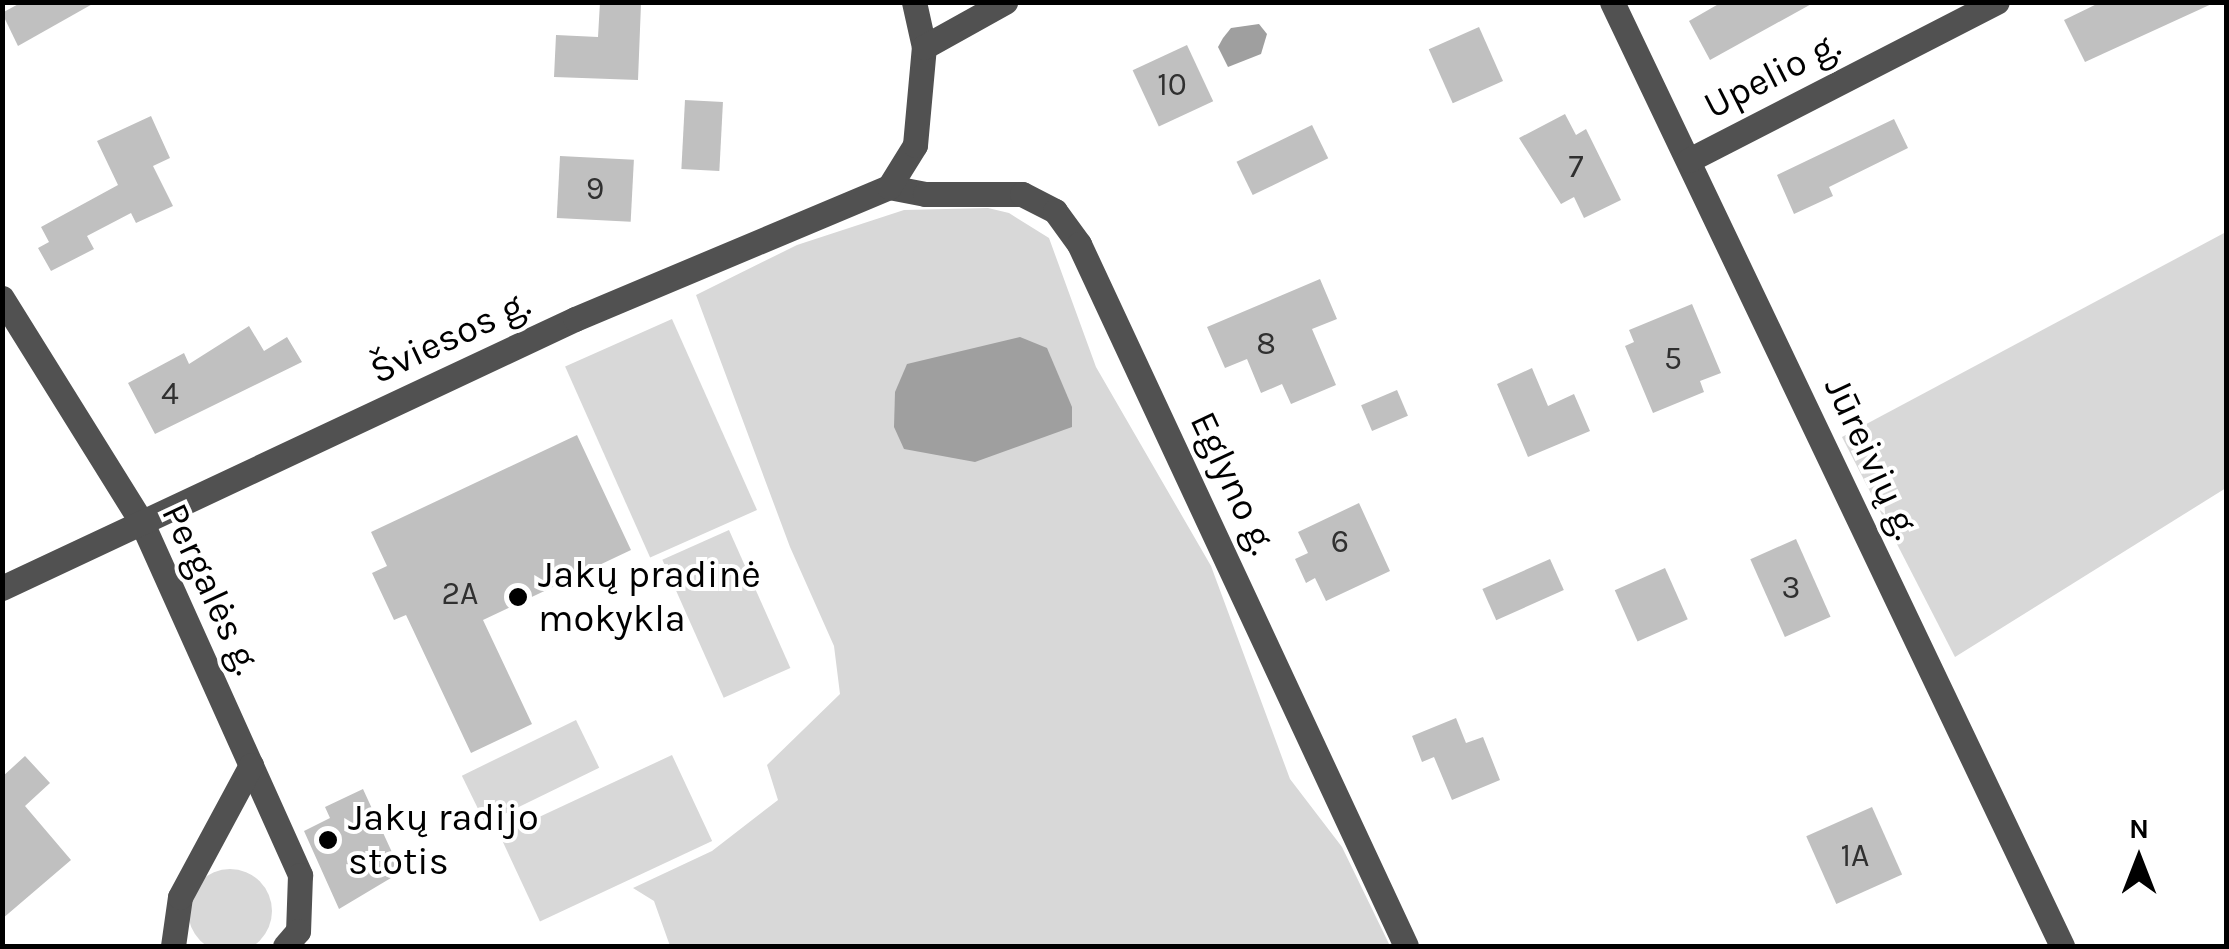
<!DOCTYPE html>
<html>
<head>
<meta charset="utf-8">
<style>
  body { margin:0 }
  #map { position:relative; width:2229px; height:949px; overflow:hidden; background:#fff; font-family:Karla,sans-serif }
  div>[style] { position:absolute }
  .green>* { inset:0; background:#d8d8d8; transform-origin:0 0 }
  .round { border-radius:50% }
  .water>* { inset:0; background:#9f9f9f }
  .building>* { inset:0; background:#c0c0c0; transform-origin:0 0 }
  .minor>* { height:25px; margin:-12.5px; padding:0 12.5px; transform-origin:12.5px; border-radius:12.5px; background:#515151 }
  .dots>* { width:28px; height:28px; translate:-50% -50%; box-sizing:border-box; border:5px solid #fff; border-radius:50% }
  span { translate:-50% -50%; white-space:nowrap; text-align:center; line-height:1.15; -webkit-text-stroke:8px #fff; paint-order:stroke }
  .number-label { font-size:32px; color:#303030 }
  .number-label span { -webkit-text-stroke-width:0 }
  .street-label { font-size:38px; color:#000 }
  .poi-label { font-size:38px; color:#000 }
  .left { translate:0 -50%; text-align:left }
  .frame { position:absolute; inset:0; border:5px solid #000; pointer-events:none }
  .north { position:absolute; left:2089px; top:809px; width:100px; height:100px; -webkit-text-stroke:8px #fff; paint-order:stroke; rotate:0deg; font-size:28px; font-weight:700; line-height:40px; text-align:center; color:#000 }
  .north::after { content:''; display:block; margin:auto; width:35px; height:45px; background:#000; clip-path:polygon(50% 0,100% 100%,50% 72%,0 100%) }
</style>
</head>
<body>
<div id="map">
  <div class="green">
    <i style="clip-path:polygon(988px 208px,1009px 213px,1049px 238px,1096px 367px,1211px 566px,1290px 779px,1342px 847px,1390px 946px,670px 946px,654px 901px,633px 888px,712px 851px,778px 800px,767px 765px,840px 694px,834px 646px,790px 547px,696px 295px,797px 245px,904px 210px)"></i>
    <i style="clip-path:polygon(2226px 232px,2226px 488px,1955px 657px,1842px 437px)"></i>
    <i style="left:672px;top:319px;width:209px;height:117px;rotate:66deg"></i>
    <i style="left:729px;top:530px;width:151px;height:73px;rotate:66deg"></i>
    <i style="left:576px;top:720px;width:53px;height:127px;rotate:64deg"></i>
    <i style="left:672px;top:755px;width:95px;height:190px;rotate:65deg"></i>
    <i class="round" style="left:188px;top:869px;width:84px;height:84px"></i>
  </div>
  <div class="water">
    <i style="clip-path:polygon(1259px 24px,1267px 34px,1261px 54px,1228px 67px,1218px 47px,1223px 38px,1231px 28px)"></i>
    <i style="clip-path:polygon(1020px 337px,1047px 348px,1072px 407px,1072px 427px,975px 462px,904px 449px,894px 427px,895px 392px,907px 364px)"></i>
  </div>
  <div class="building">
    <i style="clip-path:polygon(22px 2px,96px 2px,18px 46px,2px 13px)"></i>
    <i style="clip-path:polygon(600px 2px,641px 4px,638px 80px,554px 77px,556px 35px,598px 37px)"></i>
    <i style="clip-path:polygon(1722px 2px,1815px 2px,1710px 60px,1689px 21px)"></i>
    <i style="clip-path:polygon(2101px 2px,2216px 2px,2085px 62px,2064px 20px)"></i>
    <i style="left:1479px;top:27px;width:59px;height:55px;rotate:66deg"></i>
    <i style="left:1187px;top:45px;width:62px;height:60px;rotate:65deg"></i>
    <i style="left:685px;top:100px;width:38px;height:69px;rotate:3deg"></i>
    <i style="clip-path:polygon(1565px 114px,1576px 135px,1586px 129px,1621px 200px,1584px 218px,1574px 197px,1561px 204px,1519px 138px)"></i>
    <i style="clip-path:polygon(151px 116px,170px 158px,153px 166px,173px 206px,136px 223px,131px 213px,87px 236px,94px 249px,51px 271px,38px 248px,49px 242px,41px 227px,118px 185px,97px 141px)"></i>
    <i style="clip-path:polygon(1894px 119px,1908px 148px,1829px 187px,1833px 196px,1794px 214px,1777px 175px)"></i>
    <i style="left:1312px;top:125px;width:37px;height:84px;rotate:64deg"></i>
    <i style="left:560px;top:156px;width:74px;height:62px;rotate:3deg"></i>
    <i style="clip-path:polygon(1320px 279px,1337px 319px,1312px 329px,1336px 385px,1291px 404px,1282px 384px,1261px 393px,1247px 359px,1225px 368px,1207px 327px)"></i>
    <i style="clip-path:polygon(1692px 304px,1721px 373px,1700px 381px,1704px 392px,1653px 413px,1625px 346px,1634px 342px,1629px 330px)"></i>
    <i style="clip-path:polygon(249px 326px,264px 351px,287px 337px,302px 362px,155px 434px,128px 383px,184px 353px,189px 364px)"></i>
    <i style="clip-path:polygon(1532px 368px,1548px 406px,1574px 394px,1590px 431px,1528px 457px,1497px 384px)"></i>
    <i style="left:1397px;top:390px;width:28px;height:39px;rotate:67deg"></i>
    <i style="clip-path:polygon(577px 435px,631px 550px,483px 620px,532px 724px,471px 753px,406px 615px,394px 620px,372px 573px,387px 566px,371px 532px)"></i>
    <i style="clip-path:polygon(1359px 503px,1390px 571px,1326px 601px,1315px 578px,1306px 583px,1295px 559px,1308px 553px,1298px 532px)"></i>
    <i style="left:1796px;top:539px;width:85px;height:50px;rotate:66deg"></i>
    <i style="left:1550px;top:559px;width:34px;height:74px;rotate:66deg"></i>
    <i style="left:1665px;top:568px;width:56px;height:55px;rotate:66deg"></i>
    <i style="clip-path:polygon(1456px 718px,1466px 743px,1483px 737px,1500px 780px,1452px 800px,1434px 757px,1422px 762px,1412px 736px)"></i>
    <i style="clip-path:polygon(25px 756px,50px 783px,25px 806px,71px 860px,2px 919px,2px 777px)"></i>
    <i style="clip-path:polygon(363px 789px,401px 872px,339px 909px,304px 831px,330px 818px,325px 807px)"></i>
    <i style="left:1872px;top:807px;width:74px;height:72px;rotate:66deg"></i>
  </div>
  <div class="minor">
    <i style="left:914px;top:2px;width:46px;rotate:77.5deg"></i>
    <i style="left:1612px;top:2px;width:1046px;rotate:64.51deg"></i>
    <i style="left:1689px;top:160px;width:346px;rotate:-27.2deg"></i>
    <i style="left:889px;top:187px;width:37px;rotate:11deg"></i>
    <i style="left:925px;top:194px;width:97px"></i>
    <i style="left:1022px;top:194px;width:37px;rotate:27deg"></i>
    <i style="left:1055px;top:211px;width:41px;rotate:54deg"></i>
    <i style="left:1079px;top:244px;width:774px;rotate:65.02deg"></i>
    <i style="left:2px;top:298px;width:265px;rotate:58.1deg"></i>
    <i style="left:142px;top:523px;width:386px;rotate:65.8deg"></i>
    <i style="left:300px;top:875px;width:56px;rotate:92deg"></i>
    <i style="left:298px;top:931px;width:20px;rotate:131deg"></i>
    <i style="left:2px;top:588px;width:633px;rotate:-25.15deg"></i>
    <i style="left:575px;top:319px;width:341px;rotate:-22.8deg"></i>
    <i style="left:889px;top:187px;width:49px;rotate:-58.2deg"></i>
    <i style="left:915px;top:145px;width:98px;rotate:-84.8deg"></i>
    <i style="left:924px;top:47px;width:93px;rotate:-29.1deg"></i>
    <i style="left:173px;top:946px;width:49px;rotate:-81.9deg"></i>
    <i style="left:180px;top:897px;width:150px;rotate:-61.7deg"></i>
  </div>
  <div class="dots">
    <i style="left:518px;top:597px;background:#000"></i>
    <i style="left:328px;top:840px;background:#000"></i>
  </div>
  <div class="number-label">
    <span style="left:1172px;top:85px">10</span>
    <span style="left:1576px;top:167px">7</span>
    <span style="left:595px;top:189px">9</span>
    <span style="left:1266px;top:344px">8</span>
    <span style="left:1673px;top:359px">5</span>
    <span style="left:170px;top:394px">4</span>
    <span style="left:1340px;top:542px">6</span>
    <span style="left:1791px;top:588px">3</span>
    <span style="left:460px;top:594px">2A</span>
    <span style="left:1855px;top:856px">1A</span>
  </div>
  <div class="street-label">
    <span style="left:1772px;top:75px;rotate:-27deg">Upelio g.</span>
    <span style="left:450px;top:337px;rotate:-25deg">Šviesos g.</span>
    <span style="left:1872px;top:458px;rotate:65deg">Jūreivių g.</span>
    <span style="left:1233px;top:483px;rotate:65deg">Eglyno g.</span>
    <span style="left:211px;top:589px;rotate:65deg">Pergalės g.</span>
  </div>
  <div class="poi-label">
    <span class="left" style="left:538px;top:597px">Jakų pradinė<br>mokykla</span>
    <span class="left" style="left:348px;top:840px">Jakų radijo<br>stotis</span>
  </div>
  <div class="frame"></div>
  <div class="north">N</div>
</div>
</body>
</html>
